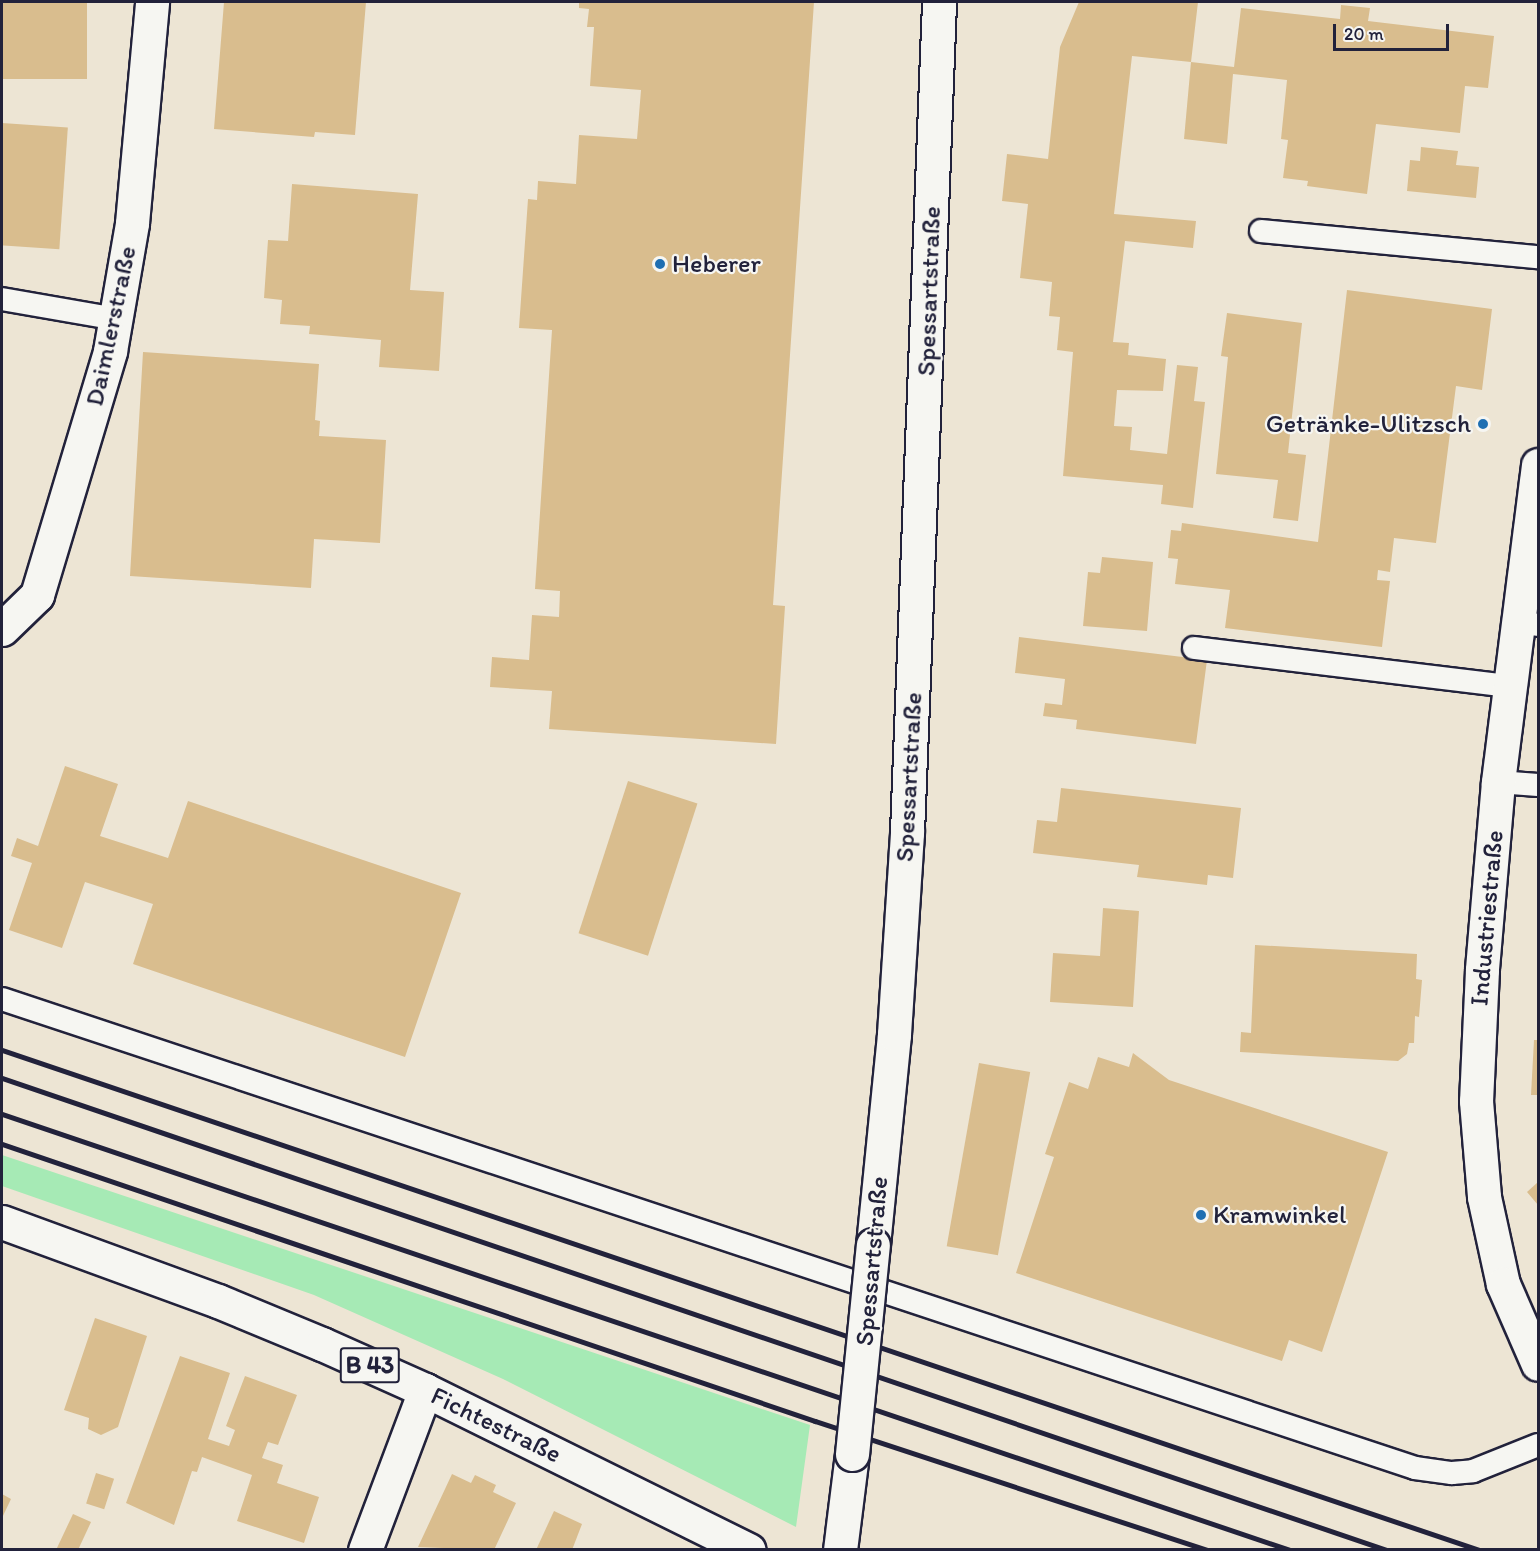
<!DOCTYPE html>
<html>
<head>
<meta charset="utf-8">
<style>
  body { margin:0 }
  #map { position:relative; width:1540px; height:1551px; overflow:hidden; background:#ede5d4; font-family:Itim,sans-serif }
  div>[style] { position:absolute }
  .green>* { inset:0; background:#a6eab5 }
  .building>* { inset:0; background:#d9bd8e; transform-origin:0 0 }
  .roads { filter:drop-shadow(2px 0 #22223b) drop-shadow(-2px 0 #22223b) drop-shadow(0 2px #22223b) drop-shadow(0 -2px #22223b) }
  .service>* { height:22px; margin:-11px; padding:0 11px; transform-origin:11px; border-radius:11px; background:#f6f6f2 }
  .minor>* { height:33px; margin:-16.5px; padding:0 16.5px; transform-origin:16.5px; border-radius:16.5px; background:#f6f6f2 }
  .secondary>* { height:33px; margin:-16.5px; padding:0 16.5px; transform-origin:16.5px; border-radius:16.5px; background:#f6f6f2 }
  .primary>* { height:33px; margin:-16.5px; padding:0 16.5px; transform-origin:16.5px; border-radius:16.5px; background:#f6f6f2 }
  .rail>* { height:4.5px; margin:-2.25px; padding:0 2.25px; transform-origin:2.25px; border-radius:2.25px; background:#22223b }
  .bridges { filter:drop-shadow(2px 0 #22223b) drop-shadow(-2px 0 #22223b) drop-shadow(0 2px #22223b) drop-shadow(0 -2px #22223b) }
  .secondary-bridge>* { height:33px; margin:-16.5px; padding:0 16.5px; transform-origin:16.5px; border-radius:16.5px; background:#f6f6f2 }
  .dots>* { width:16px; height:16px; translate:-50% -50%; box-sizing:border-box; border:3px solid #f6f6f2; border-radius:50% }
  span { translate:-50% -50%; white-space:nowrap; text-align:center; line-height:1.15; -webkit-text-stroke:4.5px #f6f6f2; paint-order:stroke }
  .shield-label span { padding:2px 4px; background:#f6f6f2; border:2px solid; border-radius:4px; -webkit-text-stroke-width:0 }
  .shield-label { font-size:24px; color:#22223b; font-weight:700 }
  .poi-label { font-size:26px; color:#22223b }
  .left { translate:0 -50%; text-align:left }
  .right { translate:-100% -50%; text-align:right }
  .street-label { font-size:26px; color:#22223b }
  .frame { position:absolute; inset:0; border:3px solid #22223b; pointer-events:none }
  .scale { position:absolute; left:1333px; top:24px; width:116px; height:27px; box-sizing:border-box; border:3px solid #22223b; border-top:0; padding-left:8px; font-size:18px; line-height:21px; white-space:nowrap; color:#22223b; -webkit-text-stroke:4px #f6f6f2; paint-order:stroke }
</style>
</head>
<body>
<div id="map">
  <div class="green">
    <i style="clip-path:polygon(2px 1155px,810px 1425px,796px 1527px,503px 1379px,314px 1295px,2px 1186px)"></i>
  </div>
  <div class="building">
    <i style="left:2px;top:2px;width:85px;height:77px"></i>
    <i style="clip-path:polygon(224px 2px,366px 2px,355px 135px,315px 132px,314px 137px,214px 129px)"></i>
    <i style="clip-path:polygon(579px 2px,814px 2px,773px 605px,785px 606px,776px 744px,549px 729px,552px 691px,490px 687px,492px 657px,529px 660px,532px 615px,559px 617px,560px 591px,535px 589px,552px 330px,519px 328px,528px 199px,537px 200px,538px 181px,576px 184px,579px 135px,637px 139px,641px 90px,590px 86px,594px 27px,587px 27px,589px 9px,579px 8px)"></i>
    <i style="clip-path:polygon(1079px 2px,1198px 2px,1191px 62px,1132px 56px,1114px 214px,1196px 221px,1193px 248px,1125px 241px,1113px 342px,1129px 343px,1128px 355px,1166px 359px,1163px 391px,1117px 390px,1114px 426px,1132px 427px,1130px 450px,1167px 454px,1177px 365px,1198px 367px,1194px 401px,1205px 402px,1193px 508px,1161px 504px,1163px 485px,1063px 476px,1073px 352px,1057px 350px,1060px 317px,1049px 316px,1052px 282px,1020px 278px,1028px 204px,1002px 201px,1007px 154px,1048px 159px,1060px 47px)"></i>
    <i style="clip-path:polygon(1341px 5px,1370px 8px,1368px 21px,1494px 36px,1488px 88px,1465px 86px,1460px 133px,1376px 124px,1367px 194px,1307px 186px,1308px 181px,1283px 178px,1288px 140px,1281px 139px,1287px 80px,1233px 74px,1227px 144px,1184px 139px,1191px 62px,1234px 67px,1241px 8px,1340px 19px)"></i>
    <i style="left:2px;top:123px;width:66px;height:122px;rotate:4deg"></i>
    <i style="clip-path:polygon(1421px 147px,1458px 151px,1456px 165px,1479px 167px,1476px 198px,1407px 191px,1410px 160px,1420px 161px)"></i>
    <i style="clip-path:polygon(292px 184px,418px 194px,410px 290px,444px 292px,439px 371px,379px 367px,381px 340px,309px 334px,310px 326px,280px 324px,282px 300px,264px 298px,268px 240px,288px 241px)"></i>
    <i style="clip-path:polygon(1347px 290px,1492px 309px,1482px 390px,1456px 386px,1436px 543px,1394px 538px,1390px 572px,1378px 570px,1377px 580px,1390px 581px,1382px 647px,1225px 628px,1230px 590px,1175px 584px,1178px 559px,1168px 558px,1171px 530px,1181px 531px,1182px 523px,1318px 542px)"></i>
    <i style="clip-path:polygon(1227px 313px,1302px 323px,1288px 453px,1306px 455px,1298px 521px,1273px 518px,1278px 480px,1216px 474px,1228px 357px,1221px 356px)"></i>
    <i style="clip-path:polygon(143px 352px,319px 364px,315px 420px,320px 421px,319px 436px,386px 440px,380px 543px,314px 539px,311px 588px,130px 576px)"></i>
    <i style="clip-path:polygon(1102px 557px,1153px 562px,1147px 631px,1083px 626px,1088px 572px,1100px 573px)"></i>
    <i style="clip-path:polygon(1019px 637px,1207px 660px,1196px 744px,1076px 729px,1077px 720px,1043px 716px,1045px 703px,1062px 705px,1065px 679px,1015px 673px)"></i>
    <i style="clip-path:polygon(65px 766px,118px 784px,100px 836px,168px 858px,188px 801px,461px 893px,405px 1057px,133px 964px,153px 904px,85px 882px,62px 948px,9px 930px,32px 863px,11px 856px,17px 838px,38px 846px)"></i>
    <i style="left:628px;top:781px;width:73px;height:160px;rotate:18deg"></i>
    <i style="clip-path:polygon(1061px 788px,1241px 808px,1233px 878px,1208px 875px,1207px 885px,1137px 877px,1139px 865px,1033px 853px,1037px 820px,1057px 822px)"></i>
    <i style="clip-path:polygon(1103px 908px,1139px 911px,1133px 1007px,1050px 1002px,1053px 953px,1100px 956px)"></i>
    <i style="clip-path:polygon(1255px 945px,1417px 954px,1416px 979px,1422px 980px,1419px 1017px,1415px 1016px,1414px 1043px,1409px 1043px,1407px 1054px,1398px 1061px,1240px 1052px,1241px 1032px,1251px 1033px)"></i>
    <i style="clip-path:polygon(1534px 1040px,1538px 1040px,1538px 1095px,1531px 1095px)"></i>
    <i style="clip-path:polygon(1133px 1053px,1169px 1080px,1388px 1152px,1322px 1352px,1289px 1340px,1282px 1361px,1016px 1273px,1054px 1157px,1045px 1154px,1069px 1082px,1088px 1089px,1098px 1057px,1129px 1067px)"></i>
    <i style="left:979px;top:1063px;width:52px;height:186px;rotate:10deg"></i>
    <i style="clip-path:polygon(1538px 1182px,1538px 1205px,1527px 1192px)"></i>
    <i style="clip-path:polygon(95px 1318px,147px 1336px,118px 1427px,101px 1435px,88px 1429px,89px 1418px,64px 1410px)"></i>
    <i style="clip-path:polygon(180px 1356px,230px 1373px,208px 1439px,229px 1446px,235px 1430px,226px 1426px,245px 1376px,297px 1395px,278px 1445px,268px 1442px,262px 1458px,283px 1465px,277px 1483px,319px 1497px,304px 1543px,237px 1521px,252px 1475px,202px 1457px,197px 1472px,192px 1471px,174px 1525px,126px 1503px)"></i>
    <i style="left:96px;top:1473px;width:19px;height:32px;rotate:18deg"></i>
    <i style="clip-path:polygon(452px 1474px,471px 1483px,475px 1475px,496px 1485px,493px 1492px,516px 1503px,494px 1550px,418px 1547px)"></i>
    <i style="clip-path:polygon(2px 1494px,11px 1499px,2px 1518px)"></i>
    <i style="clip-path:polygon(554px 1511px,582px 1524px,572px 1550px,536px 1550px)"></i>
    <i style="clip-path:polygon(73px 1514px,91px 1522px,78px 1550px,56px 1550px)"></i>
  </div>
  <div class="roads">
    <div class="service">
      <i style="left:1261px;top:231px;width:278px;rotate:5.4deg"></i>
      <i style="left:2px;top:299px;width:117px;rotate:9.9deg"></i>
      <i style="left:1517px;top:622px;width:21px;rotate:8deg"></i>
      <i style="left:1194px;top:648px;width:317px;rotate:6.9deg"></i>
      <i style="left:1498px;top:782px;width:40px;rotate:4.3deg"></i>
      <i style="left:2px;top:999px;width:1489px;rotate:18.36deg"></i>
      <i style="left:1415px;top:1468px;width:37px;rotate:8deg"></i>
      <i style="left:1452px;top:1473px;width:21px;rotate:-5deg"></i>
      <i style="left:1473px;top:1471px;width:70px;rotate:-21.8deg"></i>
    </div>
    <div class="minor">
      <i style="left:1538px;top:465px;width:320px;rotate:97.2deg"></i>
      <i style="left:1498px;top:782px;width:189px;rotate:94.9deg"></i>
      <i style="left:1482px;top:970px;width:131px;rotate:92.6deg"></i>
      <i style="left:1476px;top:1101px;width:96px;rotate:85.2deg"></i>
      <i style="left:1484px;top:1197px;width:89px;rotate:77.7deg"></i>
      <i style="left:1503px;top:1284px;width:87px;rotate:66.4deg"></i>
      <i style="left:2px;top:629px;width:49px;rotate:-44.2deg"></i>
      <i style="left:37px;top:595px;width:255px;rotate:-73.3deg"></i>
      <i style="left:110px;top:351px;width:130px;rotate:-80.2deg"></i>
      <i style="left:132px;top:223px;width:222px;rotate:-84.8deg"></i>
      <i style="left:365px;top:1550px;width:171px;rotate:-69.4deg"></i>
    </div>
    <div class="secondary">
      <i style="left:873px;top:1245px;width:212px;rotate:-84.3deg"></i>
      <i style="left:894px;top:1034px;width:202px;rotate:-86.3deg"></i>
      <i style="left:907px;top:832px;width:831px;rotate:-87.79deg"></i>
      <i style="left:840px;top:1550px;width:97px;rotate:-82.9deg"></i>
    </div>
    <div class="primary">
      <i style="left:2px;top:1222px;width:230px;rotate:20.1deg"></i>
      <i style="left:218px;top:1301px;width:113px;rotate:22.5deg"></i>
      <i style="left:322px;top:1344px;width:113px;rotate:24.1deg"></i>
      <i style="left:425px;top:1390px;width:361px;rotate:26.3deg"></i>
    </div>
  </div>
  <div class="rail">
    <i style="left:2px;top:1050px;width:1559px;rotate:18.7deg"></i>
    <i style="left:2px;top:1078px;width:1463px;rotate:18.82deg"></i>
    <i style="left:2px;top:1114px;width:1360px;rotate:18.7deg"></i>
    <i style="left:2px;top:1144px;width:859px;rotate:18.81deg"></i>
    <i style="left:815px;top:1421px;width:414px;rotate:18.2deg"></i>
  </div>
  <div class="bridges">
    <div class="secondary-bridge">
      <i style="left:852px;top:1454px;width:210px;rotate:-84.3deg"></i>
    </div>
  </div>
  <div class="dots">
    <i style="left:660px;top:264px;background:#1f6fb2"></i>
    <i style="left:1483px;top:424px;background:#1f6fb2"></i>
    <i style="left:1201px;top:1215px;background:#1f6fb2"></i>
  </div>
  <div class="shield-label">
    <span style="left:370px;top:1365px">B 43</span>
  </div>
  <div class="poi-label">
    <span class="left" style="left:672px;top:264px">Heberer</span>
    <span class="right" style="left:1471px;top:424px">Getränke-Ulitzsch</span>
    <span class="left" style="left:1213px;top:1215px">Kramwinkel</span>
  </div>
  <div class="street-label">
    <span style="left:929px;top:291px;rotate:-88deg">Spessartstraße</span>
    <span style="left:111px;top:326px;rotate:-78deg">Daimlerstraße</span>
    <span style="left:909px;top:777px;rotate:-87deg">Spessartstraße</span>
    <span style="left:1487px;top:918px;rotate:-85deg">Industriestraße</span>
    <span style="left:872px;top:1261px;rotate:-85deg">Spessartstraße</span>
    <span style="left:496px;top:1425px;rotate:26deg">Fichtestraße</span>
  </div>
  <div class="frame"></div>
  <div class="scale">20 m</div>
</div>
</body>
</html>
